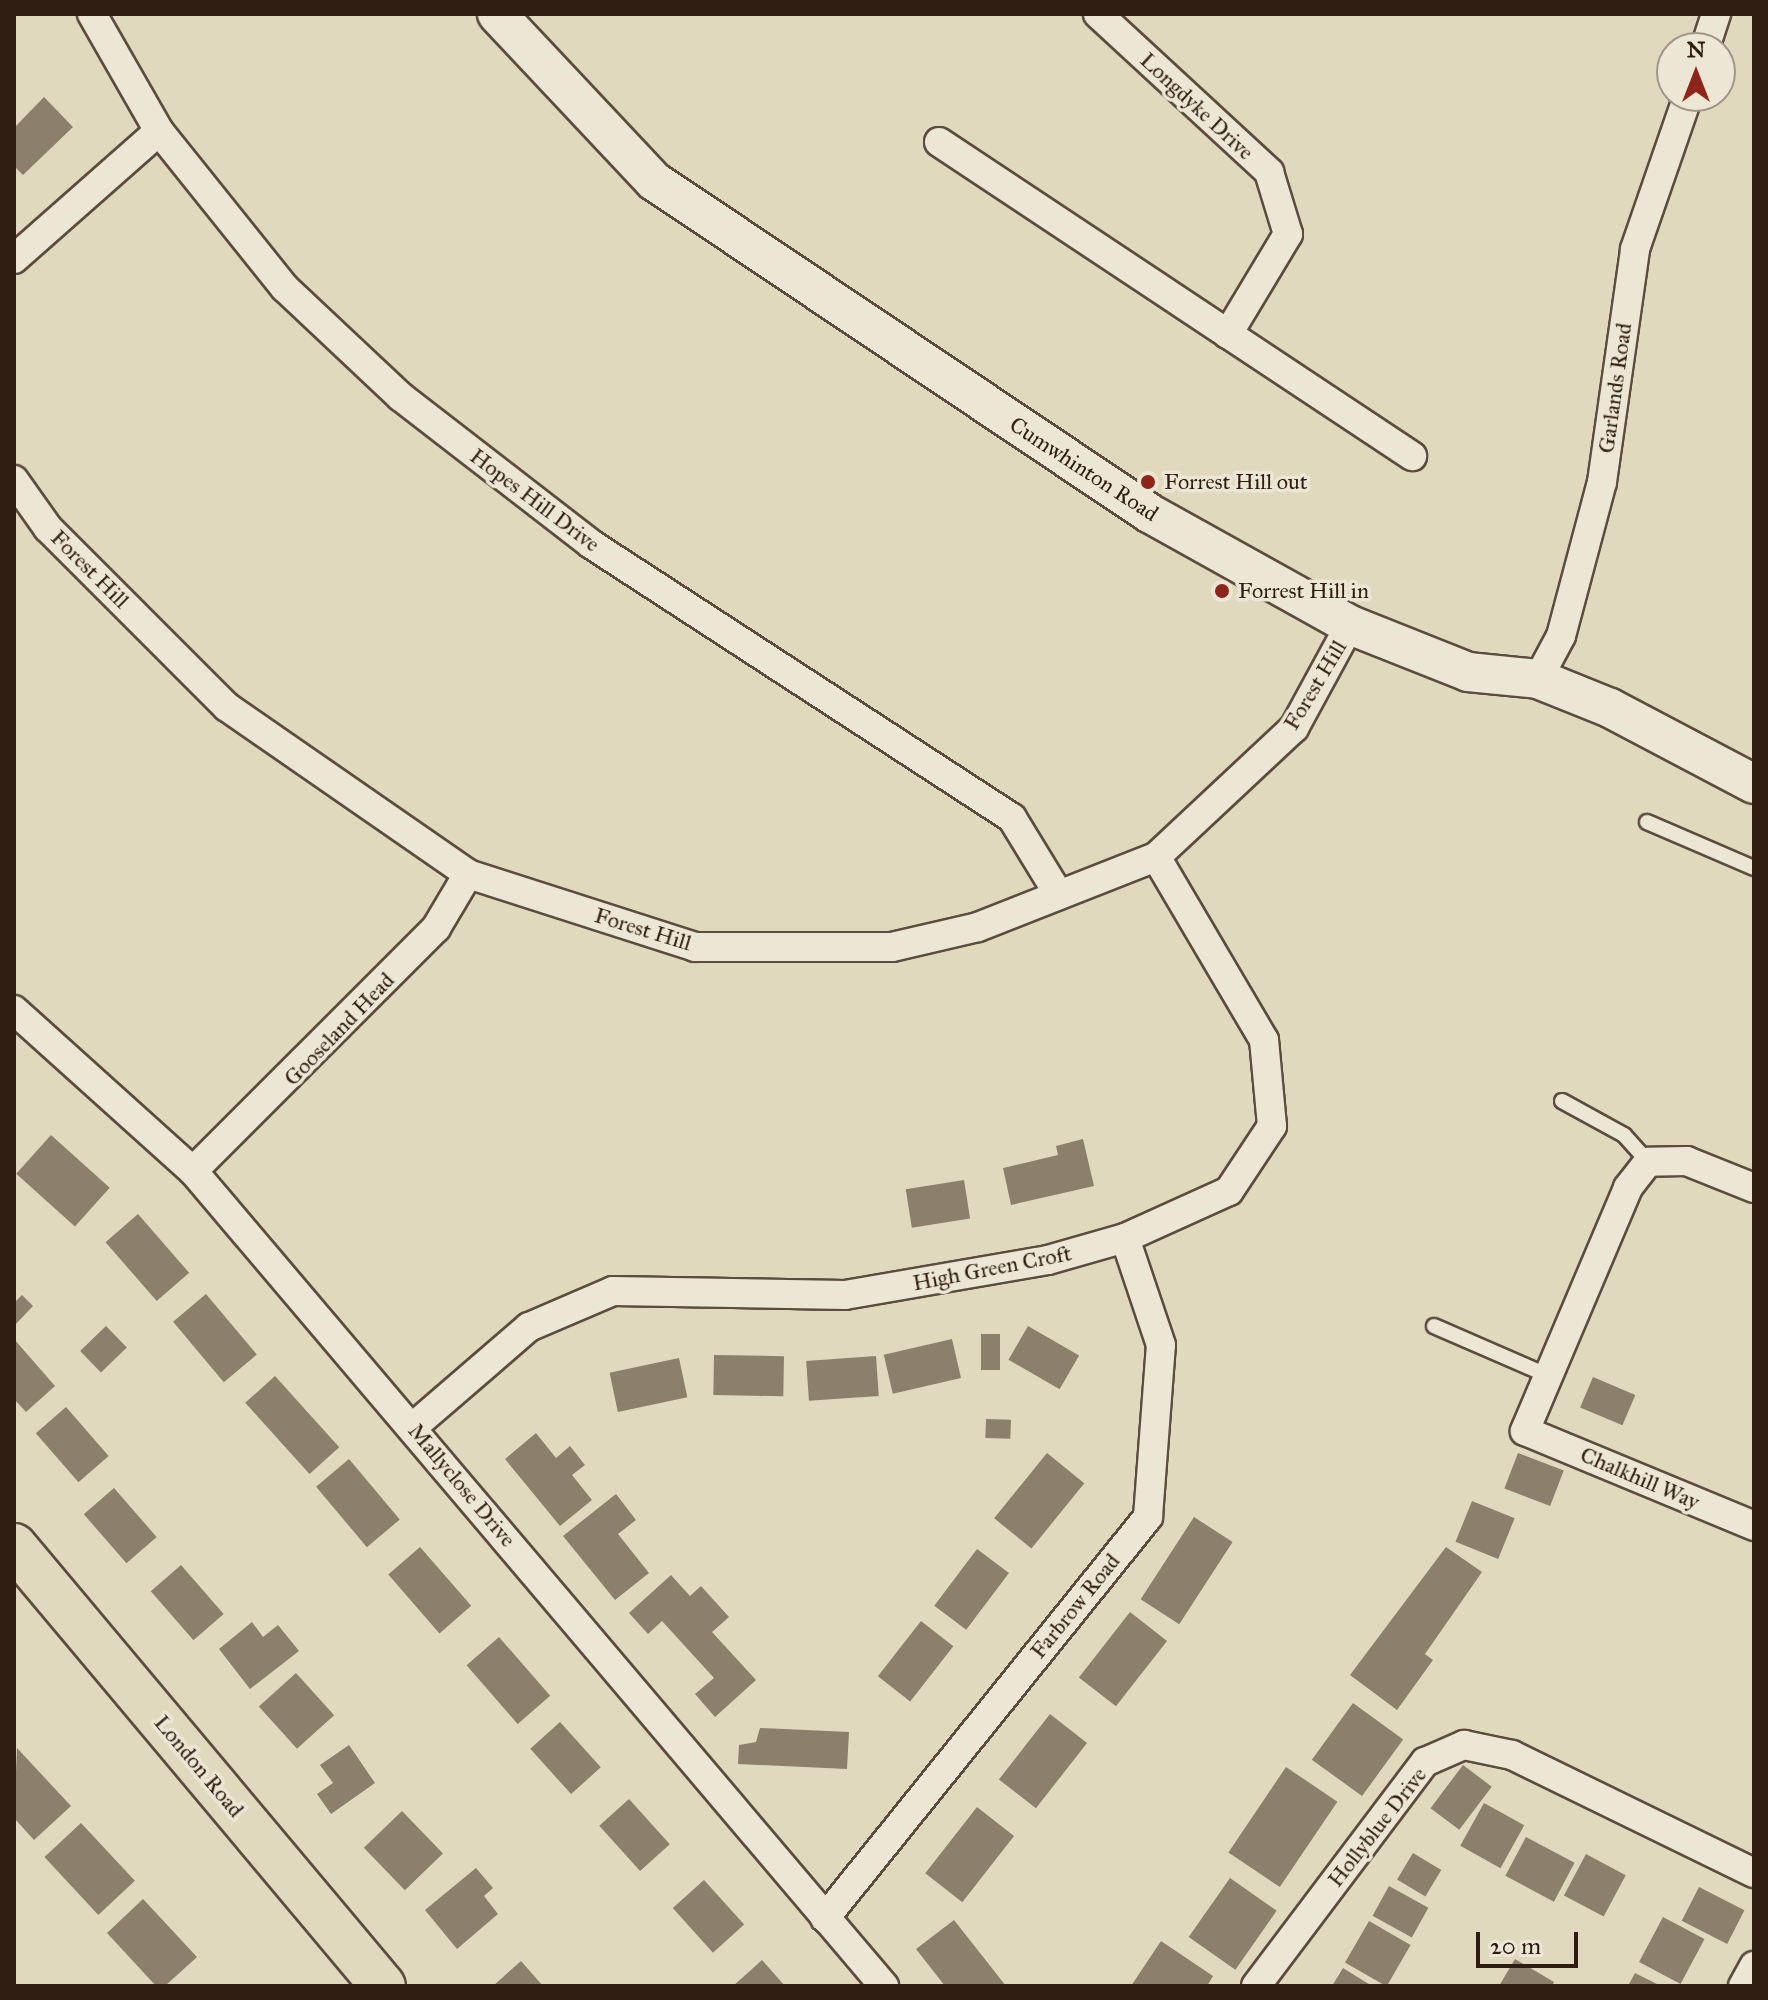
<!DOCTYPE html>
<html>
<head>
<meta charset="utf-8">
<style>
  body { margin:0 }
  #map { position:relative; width:1768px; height:2000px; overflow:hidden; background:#e1d9be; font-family:"IM FELL Great Primer",serif }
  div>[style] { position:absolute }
  .building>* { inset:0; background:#8c7f6b; transform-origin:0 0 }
  .roads { filter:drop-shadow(2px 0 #5c4c3d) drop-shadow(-2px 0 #5c4c3d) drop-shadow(0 2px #5c4c3d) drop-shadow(0 -2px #5c4c3d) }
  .lane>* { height:14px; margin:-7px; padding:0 7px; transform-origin:7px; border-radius:7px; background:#ece6d5 }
  .street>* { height:28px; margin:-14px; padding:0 14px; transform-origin:14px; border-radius:14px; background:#ece6d5 }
  .secondary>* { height:38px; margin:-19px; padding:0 19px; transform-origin:19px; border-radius:19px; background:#ece6d5 }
  .primary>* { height:44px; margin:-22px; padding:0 22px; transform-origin:22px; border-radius:22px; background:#e1d9be }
  .dots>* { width:22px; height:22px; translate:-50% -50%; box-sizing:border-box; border:4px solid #ece6d5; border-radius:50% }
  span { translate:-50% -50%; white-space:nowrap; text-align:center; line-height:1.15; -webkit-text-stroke:7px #ece6d5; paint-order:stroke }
  .street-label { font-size:22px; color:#2f1d12 }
  .poi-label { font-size:22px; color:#2f1d12 }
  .left { translate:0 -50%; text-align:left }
  .frame { position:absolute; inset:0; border:16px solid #2f1d12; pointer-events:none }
  .north { position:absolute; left:1656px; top:32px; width:80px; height:80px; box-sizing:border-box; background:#ece6d5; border:2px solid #a09687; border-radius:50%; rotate:0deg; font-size:22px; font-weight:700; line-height:32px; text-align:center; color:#2f1d12 }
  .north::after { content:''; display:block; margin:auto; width:28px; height:36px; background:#8f2418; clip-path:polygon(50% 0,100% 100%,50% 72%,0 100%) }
  .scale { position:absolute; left:1476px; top:1932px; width:102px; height:36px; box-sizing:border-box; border:4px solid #2f1d12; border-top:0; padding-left:10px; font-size:24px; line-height:28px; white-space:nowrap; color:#2f1d12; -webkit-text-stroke:6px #ece6d5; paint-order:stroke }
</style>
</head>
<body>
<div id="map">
  <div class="building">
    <i style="clip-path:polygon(44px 97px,73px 127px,23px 175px,14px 166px,14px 128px)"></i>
    <i style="left:51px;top:1135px;width:79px;height:52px;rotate:42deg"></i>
    <i style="clip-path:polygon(1083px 1139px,1094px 1186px,1011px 1205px,1003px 1168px,1058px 1155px,1056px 1146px)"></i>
    <i style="left:964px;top:1180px;width:39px;height:59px;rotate:81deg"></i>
    <i style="left:138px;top:1214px;width:78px;height:43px;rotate:49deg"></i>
    <i style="left:206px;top:1294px;width:79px;height:43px;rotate:50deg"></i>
    <i style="clip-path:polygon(22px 1295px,33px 1306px,14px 1326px,14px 1303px)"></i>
    <i style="left:106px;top:1326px;width:30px;height:36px;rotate:46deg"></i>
    <i style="left:1028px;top:1326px;width:59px;height:39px;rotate:30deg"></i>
    <i style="left:981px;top:1334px;width:19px;height:36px"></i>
    <i style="clip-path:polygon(14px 1339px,55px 1386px,26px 1412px,14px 1399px)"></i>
    <i style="left:952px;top:1339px;width:40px;height:70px;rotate:77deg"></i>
    <i style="left:714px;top:1355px;width:70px;height:40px;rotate:1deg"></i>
    <i style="left:876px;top:1356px;width:40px;height:70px;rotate:86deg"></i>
    <i style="left:679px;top:1358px;width:40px;height:71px;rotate:78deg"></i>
    <i style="left:275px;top:1376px;width:96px;height:40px;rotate:48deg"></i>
    <i style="left:1593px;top:1377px;width:46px;height:33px;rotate:23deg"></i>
    <i style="left:66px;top:1407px;width:65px;height:40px;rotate:49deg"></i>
    <i style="left:986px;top:1419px;width:25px;height:19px;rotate:2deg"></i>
    <i style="clip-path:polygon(536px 1433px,556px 1458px,570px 1446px,585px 1465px,572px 1475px,592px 1500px,560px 1526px,505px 1459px)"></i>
    <i style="left:1047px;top:1453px;width:48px;height:84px;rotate:39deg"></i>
    <i style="left:1518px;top:1453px;width:49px;height:38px;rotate:21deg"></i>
    <i style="left:349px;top:1459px;width:79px;height:43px;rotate:50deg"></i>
    <i style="left:114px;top:1488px;width:65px;height:40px;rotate:49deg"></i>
    <i style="clip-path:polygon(616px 1494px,636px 1520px,618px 1534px,649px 1573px,615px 1600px,563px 1536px)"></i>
    <i style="left:1472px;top:1501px;width:46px;height:44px;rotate:22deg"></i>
    <i style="left:1194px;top:1517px;width:46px;height:98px;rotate:33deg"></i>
    <i style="left:420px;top:1547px;width:78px;height:42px;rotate:49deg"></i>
    <i style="clip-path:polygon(1446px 1547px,1482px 1572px,1425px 1654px,1433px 1660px,1397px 1710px,1350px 1675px)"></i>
    <i style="left:977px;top:1549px;width:40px;height:71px;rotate:37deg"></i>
    <i style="left:181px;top:1565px;width:65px;height:40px;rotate:49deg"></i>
    <i style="clip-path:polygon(671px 1575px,690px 1596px,701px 1586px,729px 1617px,712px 1632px,756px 1680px,715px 1717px,695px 1694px,714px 1678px,662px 1621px,648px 1634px,629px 1613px)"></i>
    <i style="left:1130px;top:1612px;width:47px;height:83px;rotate:38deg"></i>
    <i style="left:921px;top:1621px;width:41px;height:70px;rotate:38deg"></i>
    <i style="clip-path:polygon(252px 1622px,263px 1637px,278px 1625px,299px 1651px,250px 1689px,219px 1649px)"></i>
    <i style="left:499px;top:1637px;width:78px;height:43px;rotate:49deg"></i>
    <i style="left:296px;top:1673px;width:57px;height:50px;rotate:48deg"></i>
    <i style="left:1353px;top:1703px;width:62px;height:70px;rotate:36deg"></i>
    <i style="left:1050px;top:1714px;width:47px;height:83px;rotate:38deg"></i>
    <i style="left:560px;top:1722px;width:61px;height:40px;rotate:48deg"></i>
    <i style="clip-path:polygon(760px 1728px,849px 1732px,847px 1769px,738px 1764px,739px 1745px,756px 1742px)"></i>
    <i style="clip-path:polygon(349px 1745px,375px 1783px,331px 1814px,317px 1794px,333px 1783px,320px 1765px)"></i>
    <i style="clip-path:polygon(17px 1748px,71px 1806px,34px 1840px,14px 1818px)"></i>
    <i style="left:1463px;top:1765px;width:36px;height:54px;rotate:37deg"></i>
    <i style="left:1286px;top:1767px;width:62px;height:103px;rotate:34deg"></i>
    <i style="left:629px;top:1799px;width:61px;height:40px;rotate:48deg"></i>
    <i style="left:1484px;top:1803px;width:46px;height:49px;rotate:29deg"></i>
    <i style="left:977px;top:1807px;width:47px;height:84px;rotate:38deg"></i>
    <i style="left:402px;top:1811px;width:59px;height:53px;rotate:46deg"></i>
    <i style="left:81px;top:1823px;width:79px;height:50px;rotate:47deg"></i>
    <i style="left:1526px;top:1837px;width:55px;height:44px;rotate:28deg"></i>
    <i style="left:1413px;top:1853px;width:33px;height:31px;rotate:31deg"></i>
    <i style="left:1586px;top:1854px;width:45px;height:47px;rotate:28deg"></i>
    <i style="clip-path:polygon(476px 1868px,493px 1888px,484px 1896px,498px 1914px,457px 1949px,425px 1910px)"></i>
    <i style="left:1230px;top:1878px;width:57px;height:72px;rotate:35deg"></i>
    <i style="left:704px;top:1880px;width:60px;height:42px;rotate:48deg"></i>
    <i style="left:1389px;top:1886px;width:45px;height:34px;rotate:29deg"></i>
    <i style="left:1699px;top:1887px;width:51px;height:38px;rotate:27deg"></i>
    <i style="clip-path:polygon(143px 1899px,197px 1957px,165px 1986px,156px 1986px,107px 1933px)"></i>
    <i style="left:1663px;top:1917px;width:47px;height:51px;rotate:28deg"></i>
    <i style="clip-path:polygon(954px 1920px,1006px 1986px,945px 1986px,916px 1949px)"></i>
    <i style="left:1369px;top:1921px;width:48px;height:48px;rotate:30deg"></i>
    <i style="clip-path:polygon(1161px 1941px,1213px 1976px,1207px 1986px,1131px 1986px)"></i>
    <i style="clip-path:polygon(1515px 1959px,1554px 1982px,1552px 1986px,1499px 1986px)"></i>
    <i style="clip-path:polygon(762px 1960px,785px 1986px,733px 1986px)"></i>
    <i style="clip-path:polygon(521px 1961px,543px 1986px,493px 1986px)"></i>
    <i style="clip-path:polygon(1343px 1968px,1372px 1986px,1332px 1986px)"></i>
    <i style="clip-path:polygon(1635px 1973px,1661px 1986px,1628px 1986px)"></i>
  </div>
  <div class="roads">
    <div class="lane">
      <i style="left:1647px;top:822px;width:116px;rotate:23.3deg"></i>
      <i style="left:1562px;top:1101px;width:71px;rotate:28.7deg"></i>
      <i style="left:1624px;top:1135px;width:36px;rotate:48deg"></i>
      <i style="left:1434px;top:1326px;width:125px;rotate:23.5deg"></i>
    </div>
    <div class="street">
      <i style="left:92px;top:14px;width:135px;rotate:60.2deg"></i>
      <i style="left:159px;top:131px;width:201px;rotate:51.3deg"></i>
      <i style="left:285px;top:288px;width:159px;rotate:43.2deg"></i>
      <i style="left:401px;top:397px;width:240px;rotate:37.7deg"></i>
      <i style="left:591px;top:544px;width:502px;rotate:33.06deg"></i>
      <i style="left:1012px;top:818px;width:90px;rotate:58.6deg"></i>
      <i style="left:1098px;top:14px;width:233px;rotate:42.7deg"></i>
      <i style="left:1269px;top:172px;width:65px;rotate:73deg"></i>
      <i style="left:1288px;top:234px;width:117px;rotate:121deg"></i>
      <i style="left:1705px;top:48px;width:36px;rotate:-72deg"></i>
      <i style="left:939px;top:142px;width:568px;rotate:33.58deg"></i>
      <i style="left:14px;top:259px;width:193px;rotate:-41.4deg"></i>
      <i style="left:14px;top:480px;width:59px;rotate:54.7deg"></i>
      <i style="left:48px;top:528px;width:253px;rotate:45deg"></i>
      <i style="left:227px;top:707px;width:293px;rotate:34.7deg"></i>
      <i style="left:468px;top:874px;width:238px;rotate:17.8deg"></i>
      <i style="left:695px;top:947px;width:197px"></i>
      <i style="left:892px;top:947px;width:88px;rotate:-13.1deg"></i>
      <i style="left:978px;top:927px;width:191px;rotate:-21.5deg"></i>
      <i style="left:1156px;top:857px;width:189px;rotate:-43.1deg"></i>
      <i style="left:1294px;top:728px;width:117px;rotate:-61.5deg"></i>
      <i style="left:1538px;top:679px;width:49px;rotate:-61.9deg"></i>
      <i style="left:1561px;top:636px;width:159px;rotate:-75.1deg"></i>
      <i style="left:1602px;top:482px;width:235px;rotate:-81.9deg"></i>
      <i style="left:1635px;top:249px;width:162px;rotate:-70.9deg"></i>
      <i style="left:14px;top:1010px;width:241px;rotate:42deg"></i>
      <i style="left:193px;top:1171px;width:1069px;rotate:49.71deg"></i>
      <i style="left:193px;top:1171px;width:344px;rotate:-45deg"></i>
      <i style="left:436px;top:928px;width:63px;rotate:-59.3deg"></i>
      <i style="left:1754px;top:1188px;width:72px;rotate:-158.1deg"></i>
      <i style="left:1687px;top:1161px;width:39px;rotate:179deg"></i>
      <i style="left:1648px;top:1162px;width:33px;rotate:128deg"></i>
      <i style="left:1628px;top:1188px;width:264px;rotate:113deg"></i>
      <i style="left:1525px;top:1431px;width:248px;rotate:22.5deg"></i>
      <i style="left:413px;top:1427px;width:153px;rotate:-40.8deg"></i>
      <i style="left:529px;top:1327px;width:91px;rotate:-23.2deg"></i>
      <i style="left:613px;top:1291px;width:232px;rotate:1deg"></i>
      <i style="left:845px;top:1295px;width:206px;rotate:-9.8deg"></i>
      <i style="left:1048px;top:1260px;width:80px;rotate:-15.9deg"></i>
      <i style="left:1125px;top:1238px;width:114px;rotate:-24.3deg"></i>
      <i style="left:1229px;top:1191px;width:78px;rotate:-56.5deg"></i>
      <i style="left:1272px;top:1126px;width:86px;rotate:-95.3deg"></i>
      <i style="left:1264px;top:1040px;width:212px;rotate:-120.5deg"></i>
      <i style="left:825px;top:1918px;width:515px;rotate:-51.15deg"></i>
      <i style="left:1148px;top:1517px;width:172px;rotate:-85.7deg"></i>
      <i style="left:1161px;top:1345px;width:113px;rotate:-108.6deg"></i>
      <i style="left:1256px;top:1986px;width:281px;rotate:-53deg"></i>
      <i style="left:1425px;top:1762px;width:43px;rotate:-23.6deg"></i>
      <i style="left:1464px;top:1745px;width:49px;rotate:11.8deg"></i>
      <i style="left:1512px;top:1755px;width:269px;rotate:26deg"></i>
      <i style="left:1743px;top:1986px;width:23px;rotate:-61deg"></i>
    </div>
    <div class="secondary">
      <i style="left:497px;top:14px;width:229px;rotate:46.8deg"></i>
      <i style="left:654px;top:181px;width:596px;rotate:33.85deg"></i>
      <i style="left:1149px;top:513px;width:230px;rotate:29.1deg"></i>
      <i style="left:1350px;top:625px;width:127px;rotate:21.7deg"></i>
      <i style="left:1468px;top:672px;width:70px;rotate:5.7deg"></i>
      <i style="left:1538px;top:679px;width:78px;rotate:21.9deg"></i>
      <i style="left:1610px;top:708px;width:163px;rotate:27.8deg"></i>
    </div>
    <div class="primary">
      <i style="left:14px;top:1546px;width:574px;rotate:50.02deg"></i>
    </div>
  </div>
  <div class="dots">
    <i style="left:1148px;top:482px;background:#8f2418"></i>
    <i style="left:1222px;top:591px;background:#8f2418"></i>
  </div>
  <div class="street-label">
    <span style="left:1197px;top:106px;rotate:43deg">Longdyke Drive</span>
    <span style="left:1615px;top:388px;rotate:-82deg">Garlands Road</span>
    <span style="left:1084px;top:469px;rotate:33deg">Cumwhinton Road</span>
    <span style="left:535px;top:500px;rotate:37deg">Hopes Hill Drive</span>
    <span style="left:90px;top:569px;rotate:45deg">Forest Hill</span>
    <span style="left:1315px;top:685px;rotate:-59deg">Forest Hill</span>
    <span style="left:643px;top:929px;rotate:17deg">Forest Hill</span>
    <span style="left:339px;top:1029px;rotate:-46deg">Gooseland Head</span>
    <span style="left:992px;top:1268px;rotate:-11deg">High Green Croft</span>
    <span style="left:1640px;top:1478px;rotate:23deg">Chalkhill Way</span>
    <span style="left:462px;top:1485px;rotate:50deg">Mallyclose Drive</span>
    <span style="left:1075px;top:1606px;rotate:-51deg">Farbrow Road</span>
    <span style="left:199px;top:1766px;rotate:50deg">London Road</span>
    <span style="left:1377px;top:1827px;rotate:-52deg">Hollyblue Drive</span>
  </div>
  <div class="poi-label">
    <span class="left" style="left:1164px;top:482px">Forrest Hill out</span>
    <span class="left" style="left:1238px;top:591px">Forrest Hill in</span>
  </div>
  <div class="frame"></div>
  <div class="north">N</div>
  <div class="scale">20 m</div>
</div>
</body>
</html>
